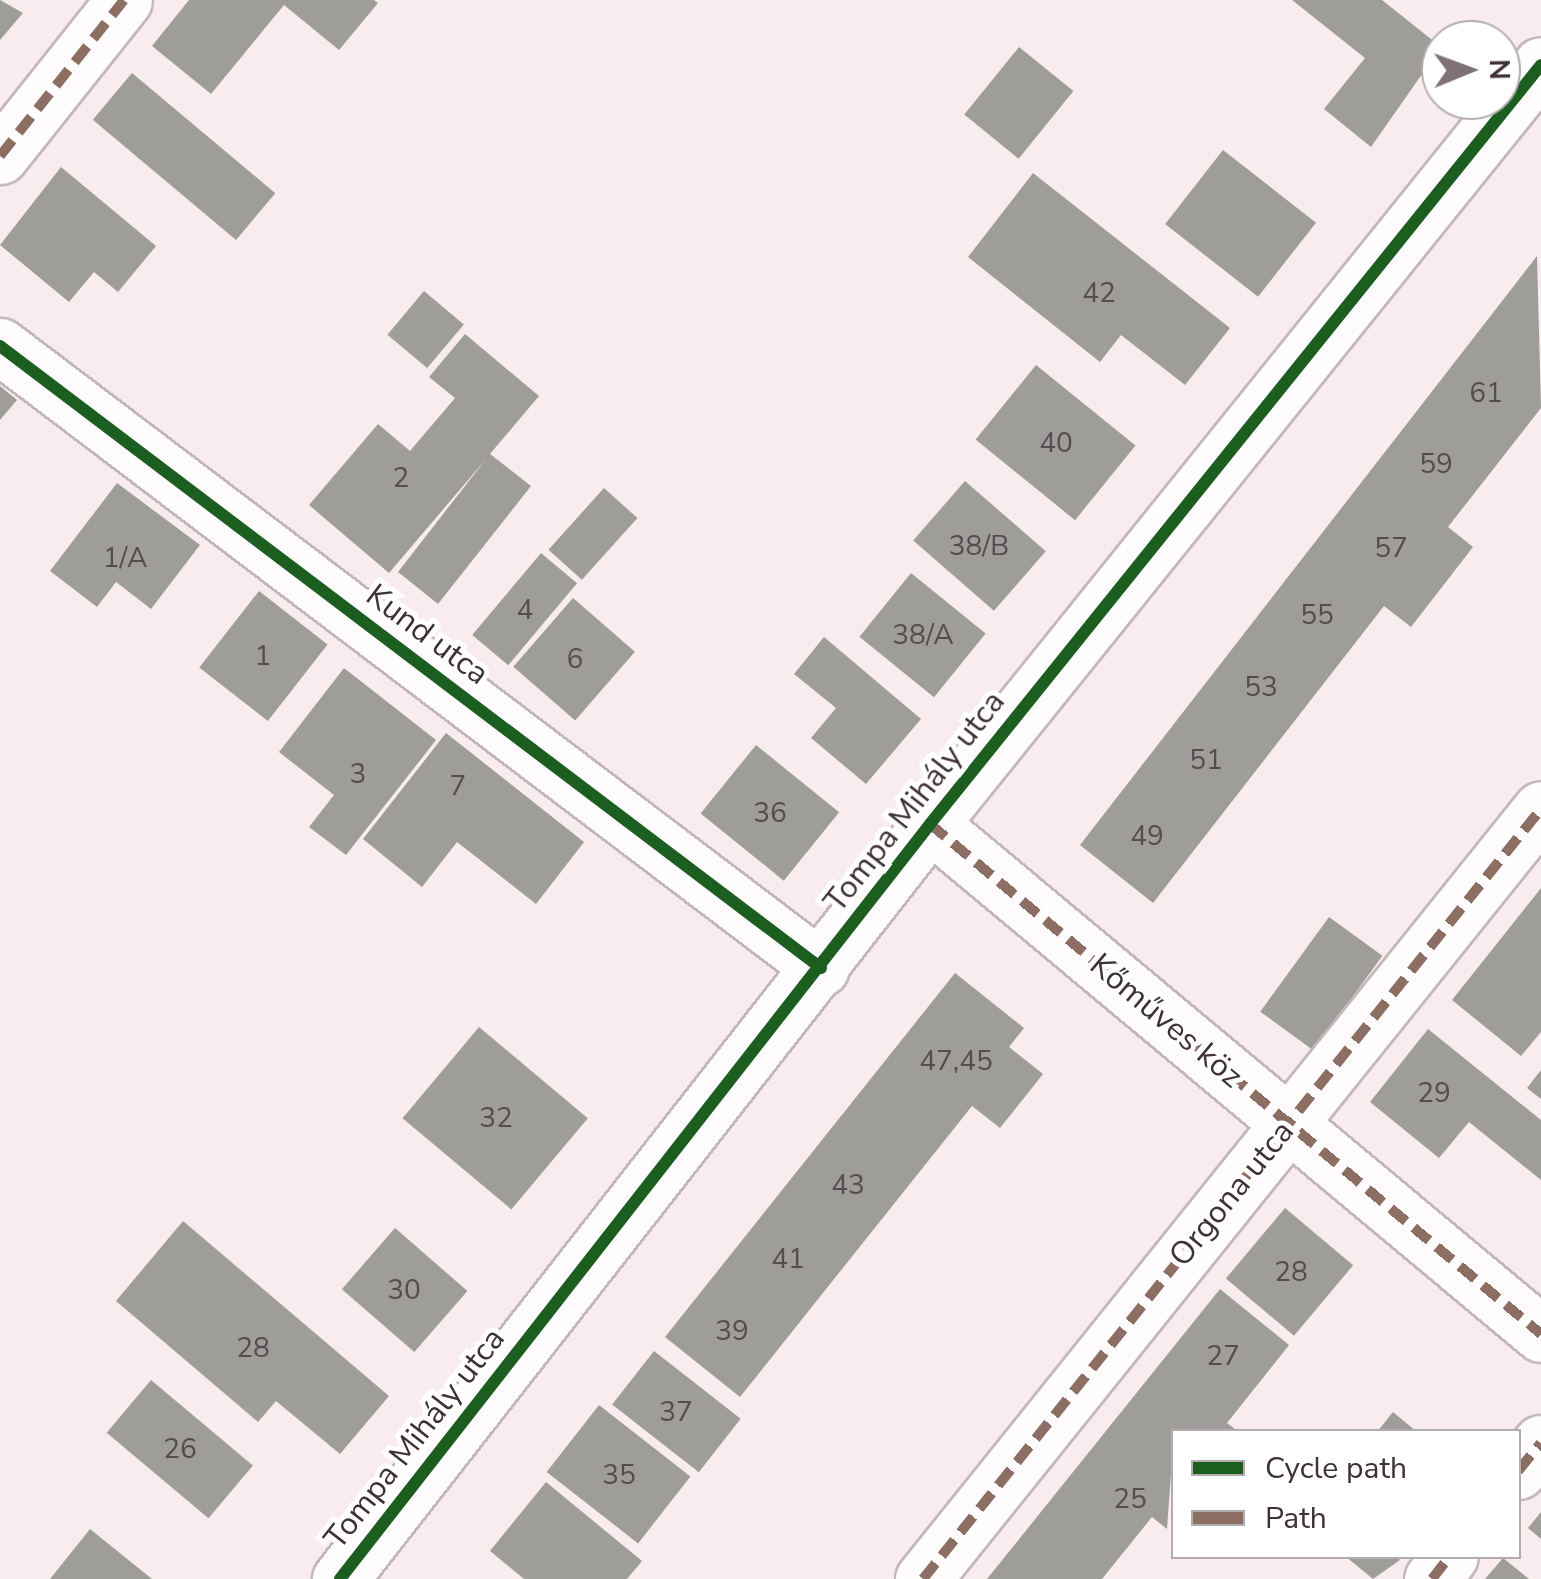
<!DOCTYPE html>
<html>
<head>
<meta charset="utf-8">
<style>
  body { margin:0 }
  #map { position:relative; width:1541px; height:1579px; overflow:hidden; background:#f8ecef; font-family:"Nunito Sans",sans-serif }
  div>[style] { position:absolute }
  .building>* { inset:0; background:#9e9d9a; transform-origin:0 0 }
  .roads { filter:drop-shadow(2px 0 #c3b7ba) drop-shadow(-2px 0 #c3b7ba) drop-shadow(0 2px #c3b7ba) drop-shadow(0 -2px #c3b7ba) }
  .minor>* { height:55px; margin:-27.5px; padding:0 27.5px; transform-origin:27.5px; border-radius:27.5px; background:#fefcfd }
  .quiet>* { height:10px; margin-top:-5px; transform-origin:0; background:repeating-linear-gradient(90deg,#8d6e63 0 20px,transparent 0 30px) }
  .cycleway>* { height:12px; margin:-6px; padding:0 6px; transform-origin:6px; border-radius:6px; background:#1b5e20 }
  span { translate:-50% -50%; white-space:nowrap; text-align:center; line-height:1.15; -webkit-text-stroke:10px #fff; paint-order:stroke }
  .number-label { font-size:28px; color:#564b4e }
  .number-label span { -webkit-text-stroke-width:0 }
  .street-label { font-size:32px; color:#3e3034 }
  .legend { position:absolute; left:1171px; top:1429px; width:350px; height:130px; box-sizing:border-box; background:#fff; border:2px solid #b2acae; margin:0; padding:12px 18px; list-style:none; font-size:30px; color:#3e3034 }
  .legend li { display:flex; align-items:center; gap:20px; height:50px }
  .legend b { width:50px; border:2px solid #b2acae }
  .north { position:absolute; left:1421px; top:20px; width:100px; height:100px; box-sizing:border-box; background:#fff; border:2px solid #b2acae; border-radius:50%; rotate:89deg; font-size:28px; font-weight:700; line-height:40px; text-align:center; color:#3e3034 }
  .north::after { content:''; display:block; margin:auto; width:35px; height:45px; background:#7f7275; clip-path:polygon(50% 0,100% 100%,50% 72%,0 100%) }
</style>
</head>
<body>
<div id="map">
  <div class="building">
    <i style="clip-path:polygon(0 0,23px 13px,0 40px)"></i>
    <i style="clip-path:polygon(189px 0,374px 0,378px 3px,339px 50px,284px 5px,211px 94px,152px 46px)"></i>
    <i style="clip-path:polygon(1292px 0,1382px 0,1441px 47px,1371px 147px,1324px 109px,1365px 58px)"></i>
    <i style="left:1019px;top:47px;width:70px;height:87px;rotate:39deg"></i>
    <i style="left:132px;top:73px;width:187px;height:61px;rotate:40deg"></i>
    <i style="left:1223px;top:150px;width:118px;height:94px;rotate:38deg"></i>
    <i style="clip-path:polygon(61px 167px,156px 246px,118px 292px,94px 272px,69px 302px,0 245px)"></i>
    <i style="clip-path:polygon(1033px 173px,1230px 328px,1185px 385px,1121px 335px,1100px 362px,968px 257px)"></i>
    <i style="clip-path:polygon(1537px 256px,1541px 408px,1448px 527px,1473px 547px,1411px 627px,1384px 606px,1153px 903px,1080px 845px)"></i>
    <i style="left:424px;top:291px;width:52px;height:57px;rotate:40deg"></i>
    <i style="clip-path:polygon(465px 334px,539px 396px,490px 454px,531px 486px,438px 604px,398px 572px,486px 459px,389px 573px,309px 505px,378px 424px,410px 451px,455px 398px,429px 377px)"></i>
    <i style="left:1036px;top:365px;width:128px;height:96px;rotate:39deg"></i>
    <i style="clip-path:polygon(0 386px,17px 400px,0 420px)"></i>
    <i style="left:965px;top:481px;width:107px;height:79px;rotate:41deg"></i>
    <i style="clip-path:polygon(117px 483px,200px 545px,151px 609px,116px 582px,97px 607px,50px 571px)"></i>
    <i style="left:604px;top:488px;width:45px;height:83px;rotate:42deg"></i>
    <i style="left:541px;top:553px;width:47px;height:107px;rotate:40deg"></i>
    <i style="left:911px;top:573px;width:96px;height:82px;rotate:39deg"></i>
    <i style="left:259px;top:591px;width:87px;height:97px;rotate:38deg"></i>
    <i style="left:573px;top:598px;width:82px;height:91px;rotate:41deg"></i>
    <i style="clip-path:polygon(824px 637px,921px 719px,866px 784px,811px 738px,836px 708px,794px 674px)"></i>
    <i style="clip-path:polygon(344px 668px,436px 740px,346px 855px,309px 827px,334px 795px,279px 752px)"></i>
    <i style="clip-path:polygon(446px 733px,584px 842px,536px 904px,457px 842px,422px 887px,363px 839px)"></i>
    <i style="left:756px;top:745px;width:107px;height:88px;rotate:39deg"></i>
    <i style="clip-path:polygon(1541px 888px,1541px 1032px,1521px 1056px,1452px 1000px)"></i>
    <i style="left:1329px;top:917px;width:66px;height:117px;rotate:36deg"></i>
    <i style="clip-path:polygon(955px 973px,1024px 1028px,1009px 1047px,1043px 1074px,1000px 1128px,972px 1106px,740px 1397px,665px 1337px)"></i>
    <i style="left:479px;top:1027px;width:142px;height:119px;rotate:40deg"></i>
    <i style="clip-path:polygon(1428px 1029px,1541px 1120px,1541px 1180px,1469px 1122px,1439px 1158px,1370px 1102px)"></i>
    <i style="clip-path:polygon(1541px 1070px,1541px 1099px,1527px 1088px)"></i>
    <i style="left:1285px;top:1208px;width:89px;height:92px;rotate:40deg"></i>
    <i style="clip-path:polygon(183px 1221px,389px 1396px,340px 1454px,276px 1401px,258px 1422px,116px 1301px)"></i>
    <i style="left:395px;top:1228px;width:96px;height:81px;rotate:41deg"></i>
    <i style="clip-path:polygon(1220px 1289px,1289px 1345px,1227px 1423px,1239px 1432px,1174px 1432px,1167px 1529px,1152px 1517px,1102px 1579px,987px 1579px)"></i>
    <i style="left:654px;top:1351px;width:110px;height:68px;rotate:38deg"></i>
    <i style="left:151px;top:1380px;width:133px;height:69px;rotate:40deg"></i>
    <i style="left:599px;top:1405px;width:116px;height:85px;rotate:38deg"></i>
    <i style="clip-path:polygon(1393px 1412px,1417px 1432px,1377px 1432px)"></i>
    <i style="clip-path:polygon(546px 1482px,642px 1561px,627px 1579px,524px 1579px,490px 1551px)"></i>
    <i style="clip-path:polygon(1541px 1512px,1541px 1539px,1528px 1528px)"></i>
    <i style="clip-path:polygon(90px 1529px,152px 1579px,50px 1579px)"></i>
    <i style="clip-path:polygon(1345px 1556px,1396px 1556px,1400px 1560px,1373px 1579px)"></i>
    <i style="clip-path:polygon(1503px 1558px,1529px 1579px,1485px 1579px)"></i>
  </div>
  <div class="roads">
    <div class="minor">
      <i style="left:0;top:156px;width:199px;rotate:-51.5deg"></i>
      <i style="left:0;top:346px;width:1030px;rotate:37.15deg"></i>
      <i style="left:930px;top:824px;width:796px;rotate:39.85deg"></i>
      <i style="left:1518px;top:1471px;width:36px;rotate:-51deg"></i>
      <i style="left:340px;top:1579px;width:958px;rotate:-51.99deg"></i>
      <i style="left:930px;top:824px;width:974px;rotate:-51.17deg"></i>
      <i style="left:923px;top:1579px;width:987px;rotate:-51.25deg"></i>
      <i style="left:1432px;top:1579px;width:29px;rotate:-52deg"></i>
    </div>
  </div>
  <div class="quiet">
    <i style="left:0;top:156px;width:199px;rotate:-51.5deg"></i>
    <i style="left:930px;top:824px;width:796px;rotate:39.85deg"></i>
    <i style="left:1518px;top:1471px;width:36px;rotate:-51deg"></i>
    <i style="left:923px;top:1579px;width:987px;rotate:-51.25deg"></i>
    <i style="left:1432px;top:1579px;width:29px;rotate:-52deg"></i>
  </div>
  <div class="cycleway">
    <i style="left:0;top:346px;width:1030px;rotate:37.15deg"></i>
    <i style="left:340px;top:1579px;width:958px;rotate:-51.99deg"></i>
    <i style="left:930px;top:824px;width:974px;rotate:-51.17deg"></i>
  </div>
  <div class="number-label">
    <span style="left:1099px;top:293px">42</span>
    <span style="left:1486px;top:393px">61</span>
    <span style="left:1056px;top:443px">40</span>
    <span style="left:1436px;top:464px">59</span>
    <span style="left:401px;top:478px">2</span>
    <span style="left:979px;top:546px">38/B</span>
    <span style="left:1391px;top:548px">57</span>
    <span style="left:125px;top:558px">1/A</span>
    <span style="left:525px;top:610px">4</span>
    <span style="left:1317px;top:615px">55</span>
    <span style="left:923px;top:635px">38/A</span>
    <span style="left:263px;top:656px">1</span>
    <span style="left:575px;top:659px">6</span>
    <span style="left:1261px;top:687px">53</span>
    <span style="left:1206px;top:760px">51</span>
    <span style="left:358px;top:774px">3</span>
    <span style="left:458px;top:786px">7</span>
    <span style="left:770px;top:813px">36</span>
    <span style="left:1147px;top:836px">49</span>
    <span style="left:956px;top:1061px">47,45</span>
    <span style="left:1434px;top:1093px">29</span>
    <span style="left:496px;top:1118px">32</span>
    <span style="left:848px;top:1185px">43</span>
    <span style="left:788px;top:1259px">41</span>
    <span style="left:1291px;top:1272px">28</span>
    <span style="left:404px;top:1290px">30</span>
    <span style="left:732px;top:1331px">39</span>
    <span style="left:253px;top:1348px">28</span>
    <span style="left:1223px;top:1356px">27</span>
    <span style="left:676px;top:1412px">37</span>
    <span style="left:180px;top:1449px">26</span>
    <span style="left:619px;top:1475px">35</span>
    <span style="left:1130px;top:1499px">25</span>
  </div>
  <div class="street-label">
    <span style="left:427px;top:635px;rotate:37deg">Kund utca</span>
    <span style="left:915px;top:802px;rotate:-52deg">Tompa Mihály utca</span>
    <span style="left:1166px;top:1021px;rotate:40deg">Kőműves köz</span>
    <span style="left:1232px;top:1194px;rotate:-51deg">Orgona utca</span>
    <span style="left:415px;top:1439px;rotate:-52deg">Tompa Mihály utca</span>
  </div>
  <ul class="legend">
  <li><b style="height:12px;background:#1b5e20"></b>Cycle path</li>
  <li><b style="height:12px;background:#8d6e63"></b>Path</li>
  </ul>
  <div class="north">N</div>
</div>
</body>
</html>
